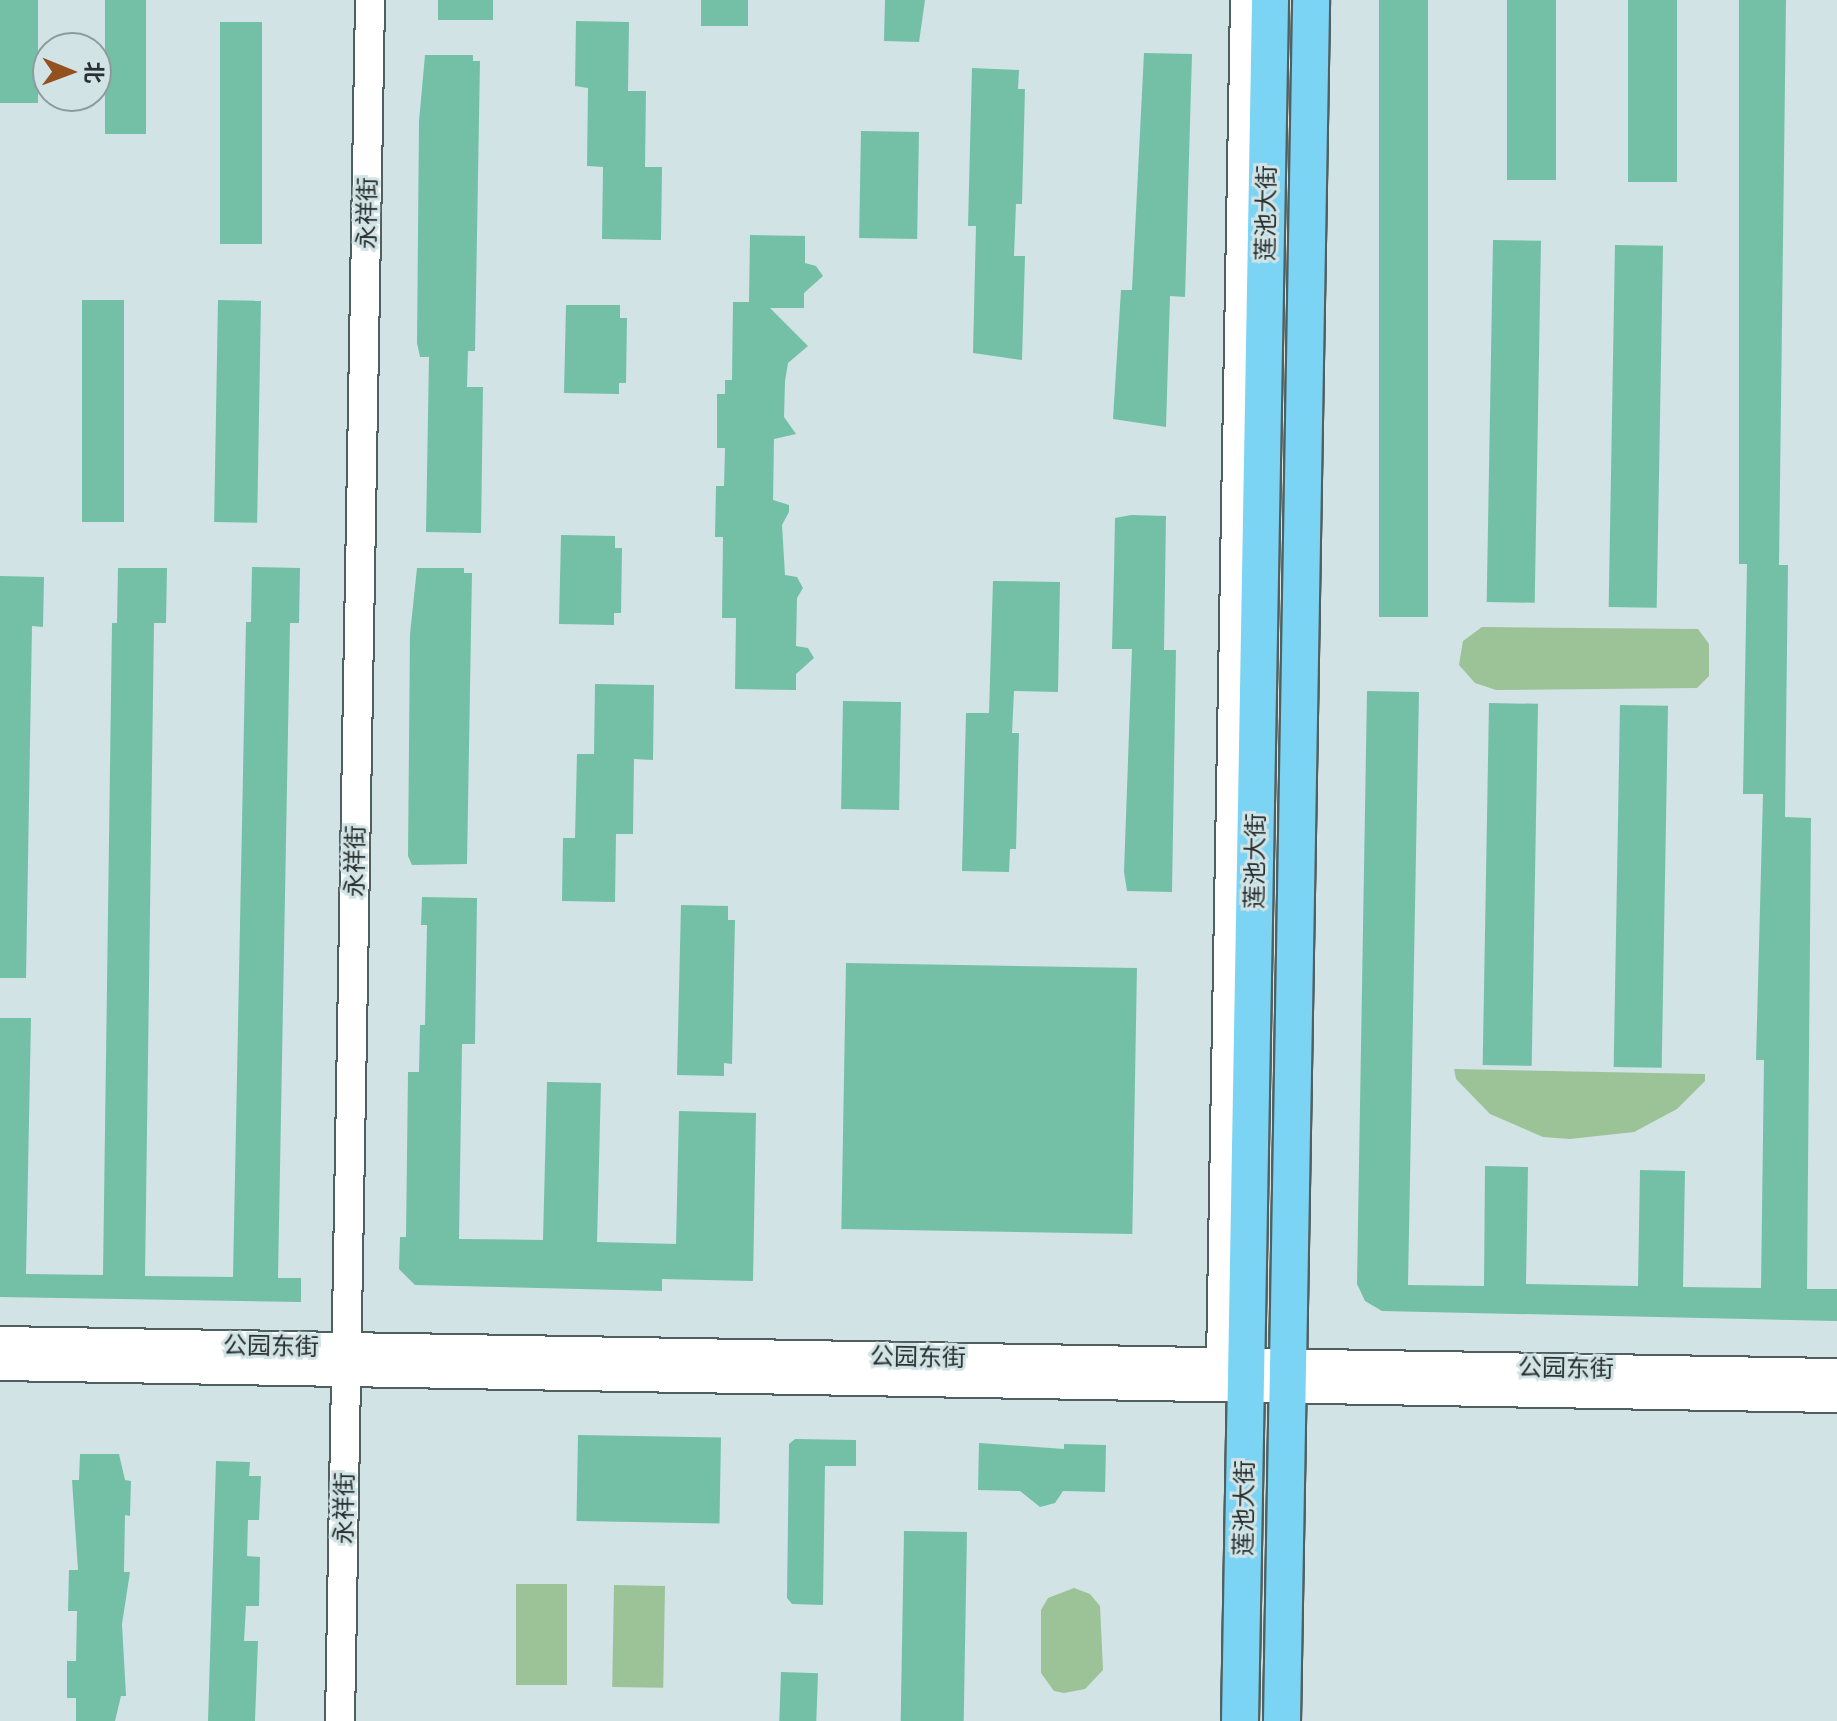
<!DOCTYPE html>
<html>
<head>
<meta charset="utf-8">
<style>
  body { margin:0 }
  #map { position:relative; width:1837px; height:1721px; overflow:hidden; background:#d1e3e4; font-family:Mulish,"Noto Sans SC",sans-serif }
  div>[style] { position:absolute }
  .green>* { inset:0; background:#9cc297; transform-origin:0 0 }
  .building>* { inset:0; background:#73c0a7; transform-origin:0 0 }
  .roads { filter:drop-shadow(2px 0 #506061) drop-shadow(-2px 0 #506061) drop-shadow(0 2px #506061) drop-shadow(0 -2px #506061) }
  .minor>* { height:28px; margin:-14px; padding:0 14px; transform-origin:14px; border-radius:14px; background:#fff }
  .major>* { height:36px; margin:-18px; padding:0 18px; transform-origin:18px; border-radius:18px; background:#7cd4f5 }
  span { translate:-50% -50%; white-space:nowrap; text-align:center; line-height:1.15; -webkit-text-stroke:6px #d1e3e4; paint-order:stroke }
  .street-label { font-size:24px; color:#293031 }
  .north { position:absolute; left:32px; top:32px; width:80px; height:80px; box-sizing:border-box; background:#d1e3e4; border:2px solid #8e9b9c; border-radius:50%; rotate:91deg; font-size:22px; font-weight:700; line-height:32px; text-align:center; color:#293031 }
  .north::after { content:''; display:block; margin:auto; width:28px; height:36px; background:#935120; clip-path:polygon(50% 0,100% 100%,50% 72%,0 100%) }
</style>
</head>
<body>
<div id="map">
  <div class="green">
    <i style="clip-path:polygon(1482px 627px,1698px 629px,1709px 644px,1709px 676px,1697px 688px,1496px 690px,1475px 683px,1459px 665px,1463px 641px)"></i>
    <i style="clip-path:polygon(1454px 1069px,1705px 1074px,1705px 1081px,1677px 1109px,1634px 1132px,1570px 1139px,1543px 1137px,1490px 1114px,1456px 1079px)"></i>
    <i style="left:516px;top:1584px;width:51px;height:101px"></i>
    <i style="left:614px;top:1585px;width:51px;height:102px;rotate:1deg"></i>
    <i style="clip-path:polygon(1074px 1588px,1090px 1594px,1100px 1606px,1103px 1670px,1085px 1689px,1064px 1693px,1054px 1691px,1041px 1673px,1041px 1610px,1048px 1598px)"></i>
  </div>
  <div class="building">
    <i style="left:0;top:0;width:38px;height:103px"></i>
    <i style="left:105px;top:0;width:41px;height:134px"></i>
    <i style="left:493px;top:0;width:20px;height:55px;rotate:90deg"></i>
    <i style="left:701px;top:0;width:47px;height:26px"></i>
    <i style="clip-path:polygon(885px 0,925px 0,919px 42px,884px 41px)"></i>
    <i style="left:1379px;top:0;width:49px;height:617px"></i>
    <i style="left:1507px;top:0;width:49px;height:180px"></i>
    <i style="left:1628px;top:0;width:49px;height:182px"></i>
    <i style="clip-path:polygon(1739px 0,1786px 0,1779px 565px,1788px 565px,1785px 817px,1811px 818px,1807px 1289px,1837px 1289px,1837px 1321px,1382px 1311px,1365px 1301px,1357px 1284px,1367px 691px,1419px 692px,1408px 1285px,1484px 1286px,1485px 1166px,1528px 1167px,1526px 1284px,1638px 1286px,1640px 1170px,1685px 1171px,1683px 1287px,1761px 1288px,1764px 1060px,1756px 1060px,1763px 794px,1743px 794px,1747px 564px,1739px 564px)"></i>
    <i style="clip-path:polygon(576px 21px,629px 22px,628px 91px,646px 91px,645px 167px,662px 167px,661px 240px,602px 239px,603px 167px,587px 166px,588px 88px,575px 86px)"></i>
    <i style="left:220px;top:22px;width:42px;height:222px"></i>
    <i style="clip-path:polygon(1144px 53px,1192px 54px,1185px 297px,1170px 296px,1166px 427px,1113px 419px,1121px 290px,1132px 290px)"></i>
    <i style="clip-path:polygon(425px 55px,473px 55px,473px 61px,480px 61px,475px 351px,468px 351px,467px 387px,483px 387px,481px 533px,426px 532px,429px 357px,420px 357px,417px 343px,419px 121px)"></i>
    <i style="clip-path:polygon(972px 68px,1019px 70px,1018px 89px,1025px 89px,1022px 204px,1016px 204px,1014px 256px,1025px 256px,1022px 360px,973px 353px,976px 226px,968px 226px)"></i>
    <i style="left:861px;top:131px;width:58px;height:107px;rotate:1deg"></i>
    <i style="clip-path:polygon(750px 235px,805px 236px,805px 263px,816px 266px,823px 276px,804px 293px,804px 308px,770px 308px,808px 346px,788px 363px,785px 381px,784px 417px,796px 434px,774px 439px,773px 500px,789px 505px,789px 512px,782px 525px,785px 575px,797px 577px,803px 588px,797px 598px,796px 646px,808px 648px,814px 658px,796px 674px,796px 690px,735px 689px,736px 618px,722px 618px,723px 537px,715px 537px,716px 486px,724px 486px,725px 448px,717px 448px,717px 394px,725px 394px,725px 380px,732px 380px,733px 302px,749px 302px)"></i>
    <i style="left:1493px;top:240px;width:48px;height:362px;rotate:1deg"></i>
    <i style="left:1615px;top:245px;width:48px;height:362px;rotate:1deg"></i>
    <i style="left:82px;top:300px;width:42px;height:222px"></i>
    <i style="left:218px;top:300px;width:43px;height:222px;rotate:1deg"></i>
    <i style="clip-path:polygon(566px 305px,620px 305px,620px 318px,627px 318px,626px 383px,619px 383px,619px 394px,564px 393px)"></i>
    <i style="clip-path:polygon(1131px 515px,1166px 516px,1164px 650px,1176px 650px,1172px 892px,1127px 891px,1124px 872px,1132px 649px,1112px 649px,1114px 570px,1115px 518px)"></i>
    <i style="clip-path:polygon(561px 535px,615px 536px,615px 548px,622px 548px,621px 613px,614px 613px,614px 625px,559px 624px)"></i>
    <i style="clip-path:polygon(252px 567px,300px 568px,299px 623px,290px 623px,278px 1278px,301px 1278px,301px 1302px,0 1297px,0 1018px,31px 1018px,26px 1274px,103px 1275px,112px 623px,117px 623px,118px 568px,167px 568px,166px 623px,154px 623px,145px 1276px,233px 1277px,246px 622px,251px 622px)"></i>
    <i style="clip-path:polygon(417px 568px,464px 568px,464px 573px,472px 573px,467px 864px,412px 865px,408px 856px,410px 634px)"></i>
    <i style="clip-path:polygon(0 576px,44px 577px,43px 627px,32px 626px,26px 978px,0 978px)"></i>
    <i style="clip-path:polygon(993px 581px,1060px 582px,1058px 692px,1014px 691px,1012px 733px,1019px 733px,1016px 849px,1010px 849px,1009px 872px,962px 871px,966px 713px,989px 713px)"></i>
    <i style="clip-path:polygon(595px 684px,654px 685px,653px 760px,634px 759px,633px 834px,616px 834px,615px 902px,562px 901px,563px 838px,575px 838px,577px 754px,594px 754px)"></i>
    <i style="left:843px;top:701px;width:58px;height:108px;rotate:1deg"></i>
    <i style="left:1489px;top:703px;width:49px;height:362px;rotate:1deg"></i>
    <i style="left:1620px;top:705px;width:48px;height:362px;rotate:1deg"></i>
    <i style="clip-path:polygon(422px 897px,477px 898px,475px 1044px,462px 1044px,459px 1239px,543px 1240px,547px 1082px,601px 1083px,597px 1242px,676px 1244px,679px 1111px,756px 1113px,753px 1281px,662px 1279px,662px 1291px,415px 1285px,399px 1269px,400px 1237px,406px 1237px,408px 1072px,419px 1072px,420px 1025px,425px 1025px,427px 925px,421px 925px)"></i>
    <i style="clip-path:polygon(681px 905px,728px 906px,728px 920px,735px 920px,732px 1064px,724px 1063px,724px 1076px,677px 1075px)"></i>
    <i style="left:846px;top:963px;width:291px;height:266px;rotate:1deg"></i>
    <i style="left:578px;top:1435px;width:143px;height:86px;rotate:1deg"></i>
    <i style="clip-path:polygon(795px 1439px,856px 1440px,856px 1466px,825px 1466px,823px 1605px,792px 1604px,787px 1598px,789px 1444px)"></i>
    <i style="clip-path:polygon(979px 1443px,1064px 1449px,1064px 1444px,1106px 1445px,1105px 1492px,1063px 1491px,1055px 1503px,1040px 1507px,1020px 1491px,978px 1490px)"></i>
    <i style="clip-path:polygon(80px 1454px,119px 1454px,125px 1480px,131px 1481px,130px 1516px,125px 1515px,124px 1572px,130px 1572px,122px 1624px,126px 1696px,121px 1696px,115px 1721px,76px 1721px,76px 1698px,67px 1698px,67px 1661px,76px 1661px,77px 1611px,68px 1611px,69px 1570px,78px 1570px,72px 1480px,79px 1480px)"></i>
    <i style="clip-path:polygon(216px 1461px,250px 1462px,249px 1476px,261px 1476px,259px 1520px,248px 1520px,247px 1556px,260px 1557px,259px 1606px,246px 1606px,244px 1641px,258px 1641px,255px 1721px,208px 1721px)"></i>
    <i style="left:904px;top:1531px;width:63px;height:190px;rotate:1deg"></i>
    <i style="left:781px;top:1672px;width:37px;height:49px;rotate:2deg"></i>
  </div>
  <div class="roads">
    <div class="minor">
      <i style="left:0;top:1341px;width:1837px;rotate:1deg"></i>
      <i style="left:1221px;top:1362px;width:1362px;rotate:-88.99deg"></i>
      <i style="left:0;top:1366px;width:1837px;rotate:1deg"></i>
      <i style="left:340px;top:1721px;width:1721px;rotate:-89deg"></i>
    </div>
    <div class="major">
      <i style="left:1240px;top:1721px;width:1721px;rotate:-89deg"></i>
      <i style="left:1282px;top:1721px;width:1721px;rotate:-89.03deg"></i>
    </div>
  </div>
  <div class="street-label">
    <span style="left:367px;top:213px;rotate:-89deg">永祥街</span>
    <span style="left:1266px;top:213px;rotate:-89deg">莲池大街</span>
    <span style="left:355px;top:861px;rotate:-89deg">永祥街</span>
    <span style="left:1255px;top:861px;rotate:-89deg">莲池大街</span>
    <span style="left:271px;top:1346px;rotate:1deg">公园东街</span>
    <span style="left:918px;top:1357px;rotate:1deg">公园东街</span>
    <span style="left:1566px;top:1368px;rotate:1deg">公园东街</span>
    <span style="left:344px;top:1508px;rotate:-89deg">永祥街</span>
    <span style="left:1244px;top:1508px;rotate:-89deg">莲池大街</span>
  </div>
  <div class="north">北</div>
</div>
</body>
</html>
